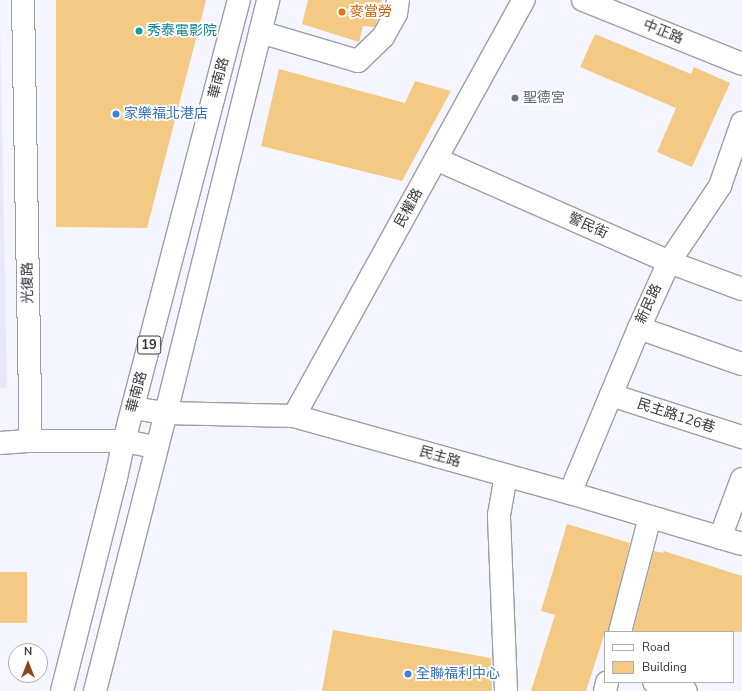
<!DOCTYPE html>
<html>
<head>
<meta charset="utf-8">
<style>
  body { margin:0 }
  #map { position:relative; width:742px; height:691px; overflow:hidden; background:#f4f5ff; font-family:"Nunito Sans","Noto Sans TC",sans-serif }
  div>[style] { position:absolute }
  .built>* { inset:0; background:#e7e8fc }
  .building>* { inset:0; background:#f3c984; transform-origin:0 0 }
  .roads { filter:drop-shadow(1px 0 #9c9da8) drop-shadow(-1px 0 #9c9da8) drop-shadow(0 1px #9c9da8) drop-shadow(0 -1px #9c9da8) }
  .minor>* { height:22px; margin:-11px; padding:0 11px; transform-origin:11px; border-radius:11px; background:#fff }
  .major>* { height:22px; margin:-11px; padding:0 11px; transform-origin:11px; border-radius:11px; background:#fff }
  .dots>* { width:11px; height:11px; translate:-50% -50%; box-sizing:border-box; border:2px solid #fff; border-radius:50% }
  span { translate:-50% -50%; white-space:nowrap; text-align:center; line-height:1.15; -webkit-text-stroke:3.5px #fff; paint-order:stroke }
  .shield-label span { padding:1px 3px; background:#fff; border:1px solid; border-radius:3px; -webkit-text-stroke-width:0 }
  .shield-label { font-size:13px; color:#37373c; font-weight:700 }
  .food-label { font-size:14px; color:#c56008 }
  .left { translate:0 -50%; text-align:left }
  .culture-label { font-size:14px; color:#0d838f }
  .street-label { font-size:14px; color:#37373c }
  .worship-label { font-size:14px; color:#5b616d }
  .shop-label { font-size:14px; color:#366cbe }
  .legend { position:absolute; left:604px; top:631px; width:130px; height:52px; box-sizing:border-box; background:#fff; border:1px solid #afafb1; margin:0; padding:5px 7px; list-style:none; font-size:12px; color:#37373c }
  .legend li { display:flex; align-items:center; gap:8px; height:20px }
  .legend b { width:20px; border:1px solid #afafb1 }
  .north { position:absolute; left:8px; top:643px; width:40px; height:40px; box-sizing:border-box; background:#fff; border:1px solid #afafb1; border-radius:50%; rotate:0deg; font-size:11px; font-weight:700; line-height:16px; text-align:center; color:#37373c }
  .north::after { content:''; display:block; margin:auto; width:14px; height:18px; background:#89451a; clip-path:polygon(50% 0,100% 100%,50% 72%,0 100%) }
</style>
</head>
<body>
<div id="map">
  <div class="built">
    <i style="clip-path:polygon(0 21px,7px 388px,0 388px)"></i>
  </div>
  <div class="building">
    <i style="clip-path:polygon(56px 0,206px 0,147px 228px,56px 227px)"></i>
    <i style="clip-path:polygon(308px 0,382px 0,377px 22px,374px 27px,363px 26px,359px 42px,302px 24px)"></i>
    <i style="clip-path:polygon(595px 34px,691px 74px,694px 67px,730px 83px,692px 167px,657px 152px,676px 108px,580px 67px)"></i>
    <i style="clip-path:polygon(279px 69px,405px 103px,415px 81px,451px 91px,402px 181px,261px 146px)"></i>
    <i style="clip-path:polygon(567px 524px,630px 543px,608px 632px,605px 632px,586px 691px,531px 691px,555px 615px,541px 611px)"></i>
    <i style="clip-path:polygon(654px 551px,663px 553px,664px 551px,742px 576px,742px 632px,633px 632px)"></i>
    <i style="left:0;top:572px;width:27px;height:51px"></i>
    <i style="clip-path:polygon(333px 630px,491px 658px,492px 691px,322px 691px)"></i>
  </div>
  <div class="roads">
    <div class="minor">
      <i style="left:23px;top:0;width:441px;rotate:89deg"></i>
      <i style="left:31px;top:441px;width:93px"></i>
      <i style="left:124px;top:441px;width:33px;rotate:11deg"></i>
      <i style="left:583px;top:0;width:171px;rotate:21.9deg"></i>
      <i style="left:260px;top:32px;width:102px;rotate:16.5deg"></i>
      <i style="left:358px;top:61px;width:35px;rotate:-44deg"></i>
      <i style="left:383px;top:37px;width:26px;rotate:-61deg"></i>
      <i style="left:396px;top:14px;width:14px;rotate:-82deg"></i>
      <i style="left:436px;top:159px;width:255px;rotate:23.8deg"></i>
      <i style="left:669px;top:262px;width:78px;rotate:20.3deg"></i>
      <i style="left:639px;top:328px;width:109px;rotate:19.3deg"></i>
      <i style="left:611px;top:395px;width:138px;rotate:17.8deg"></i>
      <i style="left:133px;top:408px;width:33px;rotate:9deg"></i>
      <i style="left:166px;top:413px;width:128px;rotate:1.3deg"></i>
      <i style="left:294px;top:416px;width:287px;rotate:15.6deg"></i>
      <i style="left:570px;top:493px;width:179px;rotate:16.5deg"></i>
      <i style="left:294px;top:416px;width:475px;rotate:-61.1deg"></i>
      <i style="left:0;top:443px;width:31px;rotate:-4deg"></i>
      <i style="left:570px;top:493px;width:179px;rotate:-67.3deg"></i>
      <i style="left:639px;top:328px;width:72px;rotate:-65.6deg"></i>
      <i style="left:669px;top:262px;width:92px;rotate:-56.1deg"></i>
      <i style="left:720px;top:186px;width:67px;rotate:-70.8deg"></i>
      <i style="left:720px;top:538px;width:63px;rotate:-69.6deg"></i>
      <i style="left:620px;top:632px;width:119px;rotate:-75.4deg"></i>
      <i style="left:654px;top:682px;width:33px;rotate:16deg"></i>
      <i style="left:506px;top:691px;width:176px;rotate:-92.3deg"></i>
      <i style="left:499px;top:515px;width:40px;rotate:-80deg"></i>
      <i style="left:605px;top:691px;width:9px;rotate:-77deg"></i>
    </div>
    <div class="major">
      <i style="left:62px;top:691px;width:220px;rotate:-75.8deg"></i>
      <i style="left:116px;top:478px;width:38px;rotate:-78deg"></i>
      <i style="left:124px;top:441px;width:456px;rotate:-75.4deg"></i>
      <i style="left:95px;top:691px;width:287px;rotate:-75.7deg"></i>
      <i style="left:166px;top:413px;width:425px;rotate:-76.1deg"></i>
    </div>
  </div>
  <div class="dots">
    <i style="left:342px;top:12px;background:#e8710a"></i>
    <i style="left:139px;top:31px;background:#0f9aa8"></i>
    <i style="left:515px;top:98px;background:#6b7280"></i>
    <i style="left:116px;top:114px;background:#3f7fe0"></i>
    <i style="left:408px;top:674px;background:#3f7fe0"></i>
  </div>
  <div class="shield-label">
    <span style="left:149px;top:345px">19</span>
  </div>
  <div class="food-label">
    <span class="left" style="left:350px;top:12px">麥當勞</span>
  </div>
  <div class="culture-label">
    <span class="left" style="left:147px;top:31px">秀泰電影院</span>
  </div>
  <div class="street-label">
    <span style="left:663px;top:32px;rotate:22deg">中正路</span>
    <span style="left:219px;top:78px;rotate:-75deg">華南路</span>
    <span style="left:409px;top:208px;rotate:-61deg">民權路</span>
    <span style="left:588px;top:226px;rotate:24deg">警民街</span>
    <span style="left:28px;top:283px;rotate:-91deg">光復路</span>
    <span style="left:649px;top:304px;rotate:-65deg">新民路</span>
    <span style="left:137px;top:392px;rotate:-75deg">華南路</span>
    <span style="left:676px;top:416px;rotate:18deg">民主路126巷</span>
    <span style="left:440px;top:457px;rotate:16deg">民主路</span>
  </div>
  <div class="worship-label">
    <span class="left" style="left:523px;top:98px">聖德宮</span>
  </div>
  <div class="shop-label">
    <span class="left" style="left:124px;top:114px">家樂福北港店</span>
    <span class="left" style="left:416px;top:674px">全聯福利中心</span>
  </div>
  <ul class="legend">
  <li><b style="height:5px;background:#fff"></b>Road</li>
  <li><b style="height:11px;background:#f3c984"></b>Building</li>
  </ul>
  <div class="north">N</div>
</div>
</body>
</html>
